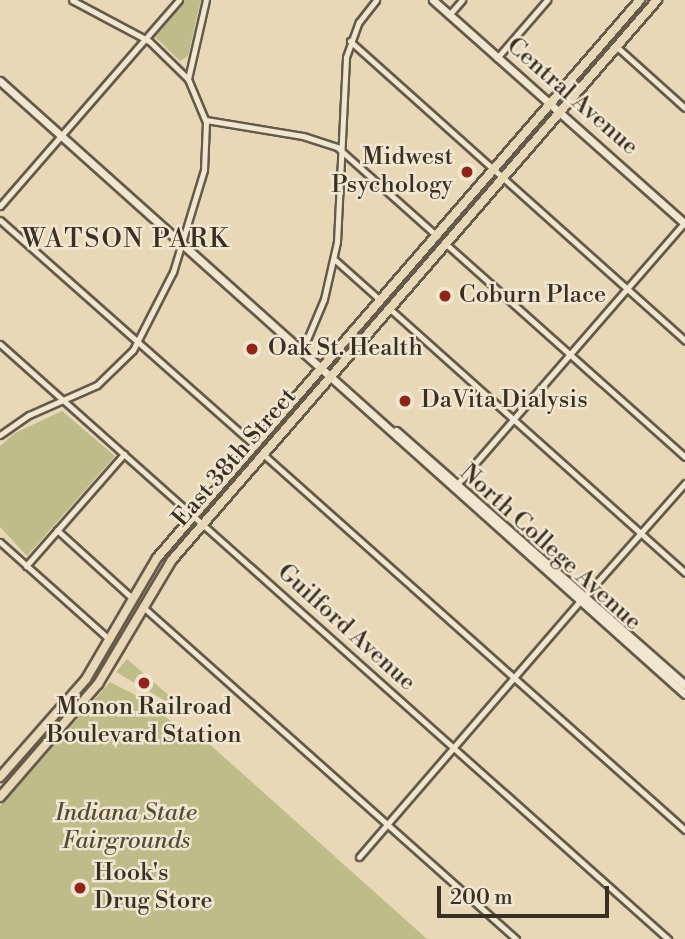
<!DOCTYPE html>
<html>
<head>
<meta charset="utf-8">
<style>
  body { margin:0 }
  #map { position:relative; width:685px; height:939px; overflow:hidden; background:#e9d8b7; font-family:"Libre Bodoni",serif }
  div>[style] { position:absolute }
  .green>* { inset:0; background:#bebc89 }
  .roads { filter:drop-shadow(2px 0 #645a4a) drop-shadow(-2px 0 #645a4a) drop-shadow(0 2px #645a4a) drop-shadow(0 -2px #645a4a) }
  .street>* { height:5px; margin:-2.5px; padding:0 2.5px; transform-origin:2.5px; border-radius:2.5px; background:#f1e6d0 }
  .secondary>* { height:7px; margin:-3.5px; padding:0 3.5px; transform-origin:3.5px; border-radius:3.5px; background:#f1e6d0 }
  .primary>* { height:8px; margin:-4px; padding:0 4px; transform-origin:4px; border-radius:4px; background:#e9d8b7 }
  .dots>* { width:19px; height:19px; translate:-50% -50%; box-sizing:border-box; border:4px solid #f1e6d0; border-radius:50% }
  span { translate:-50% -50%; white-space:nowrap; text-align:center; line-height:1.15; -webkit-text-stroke:5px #f1e6d0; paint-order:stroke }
  .street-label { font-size:24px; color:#383025 }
  .poi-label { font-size:24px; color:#383025 }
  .right { translate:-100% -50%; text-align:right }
  .left { translate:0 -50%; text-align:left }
  .park-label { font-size:24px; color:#534c39; font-style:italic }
  .neighbourhood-label { font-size:26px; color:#383025; letter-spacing:2px }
  .scale { position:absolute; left:437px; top:886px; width:172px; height:32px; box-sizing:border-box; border:4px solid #383025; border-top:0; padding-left:9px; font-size:21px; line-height:24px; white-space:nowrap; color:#383025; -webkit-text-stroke:5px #f1e6d0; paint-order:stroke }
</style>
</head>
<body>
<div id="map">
  <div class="green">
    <i style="clip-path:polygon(185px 0,201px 0,188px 56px,180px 61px,155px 37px)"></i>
    <i style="clip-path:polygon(62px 411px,115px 456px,27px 556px,0 527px,0 446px,15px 433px)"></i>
    <i style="clip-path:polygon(127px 659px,173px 699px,169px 703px,116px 672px)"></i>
    <i style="clip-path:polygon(110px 682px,149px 702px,194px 742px,206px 741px,427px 939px,0 939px,0 806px)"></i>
  </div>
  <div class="roads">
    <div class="street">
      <i style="left:449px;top:15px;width:20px;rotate:-49deg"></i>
      <i style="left:350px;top:41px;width:450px;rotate:41.8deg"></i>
      <i style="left:617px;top:47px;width:91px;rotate:41.9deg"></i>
      <i style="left:497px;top:58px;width:77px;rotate:-49.2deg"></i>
      <i style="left:188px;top:79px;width:81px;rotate:-77.2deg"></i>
      <i style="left:206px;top:120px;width:98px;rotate:9.4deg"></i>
      <i style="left:303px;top:136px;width:36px;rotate:18deg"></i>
      <i style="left:337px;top:147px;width:134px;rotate:41.7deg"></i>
      <i style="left:0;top:206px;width:273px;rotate:-49deg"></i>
      <i style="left:0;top:220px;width:341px;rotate:41.5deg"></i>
      <i style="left:446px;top:244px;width:320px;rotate:41.7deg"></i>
      <i style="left:334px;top:259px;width:62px;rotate:41.7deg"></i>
      <i style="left:390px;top:309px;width:396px;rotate:41.8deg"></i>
      <i style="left:0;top:344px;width:895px;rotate:41.69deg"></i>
      <i style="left:303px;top:349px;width:54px;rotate:-67.2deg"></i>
      <i style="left:324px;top:299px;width:58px;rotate:-77.2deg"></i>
      <i style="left:337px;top:242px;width:185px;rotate:-87.2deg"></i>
      <i style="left:346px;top:57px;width:37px;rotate:-70deg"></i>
      <i style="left:359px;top:22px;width:28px;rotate:-52deg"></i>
      <i style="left:0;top:435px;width:35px;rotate:-35deg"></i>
      <i style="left:29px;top:415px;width:74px;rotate:-23.8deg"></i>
      <i style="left:97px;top:385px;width:50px;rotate:-44.2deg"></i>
      <i style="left:133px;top:350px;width:88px;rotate:-62.9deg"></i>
      <i style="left:173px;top:272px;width:107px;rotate:-73.1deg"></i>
      <i style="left:204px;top:170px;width:48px;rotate:-87.6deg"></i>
      <i style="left:206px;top:122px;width:47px;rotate:-112.7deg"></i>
      <i style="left:188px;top:79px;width:54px;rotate:-135.7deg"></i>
      <i style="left:149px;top:41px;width:87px;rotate:-152deg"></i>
      <i style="left:264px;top:455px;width:564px;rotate:41.69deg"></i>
      <i style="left:458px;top:483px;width:344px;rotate:-49deg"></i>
      <i style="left:57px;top:530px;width:101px;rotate:42.2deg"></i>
      <i style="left:0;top:542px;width:147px;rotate:41.7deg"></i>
      <i style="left:26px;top:566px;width:149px;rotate:-48.8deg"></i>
      <i style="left:585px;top:596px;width:151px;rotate:-48.5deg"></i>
      <i style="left:142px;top:606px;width:501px;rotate:41.68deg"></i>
      <i style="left:359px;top:857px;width:338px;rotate:-49.2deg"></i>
    </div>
    <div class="secondary">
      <i style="left:433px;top:0;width:337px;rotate:41.6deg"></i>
      <i style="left:0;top:81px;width:919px;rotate:41.83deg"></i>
      <i style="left:396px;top:431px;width:385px;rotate:41.3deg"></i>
    </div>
    <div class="primary">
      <i style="left:0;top:777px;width:130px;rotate:-48.7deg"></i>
      <i style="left:86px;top:679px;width:140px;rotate:-59.6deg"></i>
      <i style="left:157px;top:558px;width:738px;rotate:-49.12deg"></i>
      <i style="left:0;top:797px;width:150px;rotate:-49.1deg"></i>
      <i style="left:98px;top:684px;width:144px;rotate:-59.2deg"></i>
      <i style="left:172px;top:560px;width:741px;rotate:-49.11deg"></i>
    </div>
  </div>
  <div class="dots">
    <i style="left:467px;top:172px;background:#8f2418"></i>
    <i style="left:445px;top:296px;background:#8f2418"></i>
    <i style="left:252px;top:349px;background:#8f2418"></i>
    <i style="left:405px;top:401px;background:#8f2418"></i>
    <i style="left:144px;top:683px;background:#8f2418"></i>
    <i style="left:80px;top:888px;background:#8f2418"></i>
  </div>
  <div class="street-label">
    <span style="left:572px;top:97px;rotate:41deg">Central Avenue</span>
    <span style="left:235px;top:458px;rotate:-49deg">East 38th Street</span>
    <span style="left:550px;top:548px;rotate:42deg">North College Avenue</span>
    <span style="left:346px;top:628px;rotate:42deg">Guilford Avenue</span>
  </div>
  <div class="poi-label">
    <span class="right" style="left:453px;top:172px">Midwest<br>Psychology</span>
    <span class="left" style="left:459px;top:296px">Coburn Place</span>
    <span class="left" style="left:268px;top:349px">Oak St. Health</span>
    <span class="left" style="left:421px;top:401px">DaVita Dialysis</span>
    <span style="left:144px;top:722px">Monon Railroad<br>Boulevard Station</span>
    <span class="left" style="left:94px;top:888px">Hook's<br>Drug Store</span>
  </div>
  <div class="park-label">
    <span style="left:126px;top:828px">Indiana State<br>Fairgrounds</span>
  </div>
  <div class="neighbourhood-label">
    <span style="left:126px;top:240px">WATSON PARK</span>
  </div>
  <div class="scale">200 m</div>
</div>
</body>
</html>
